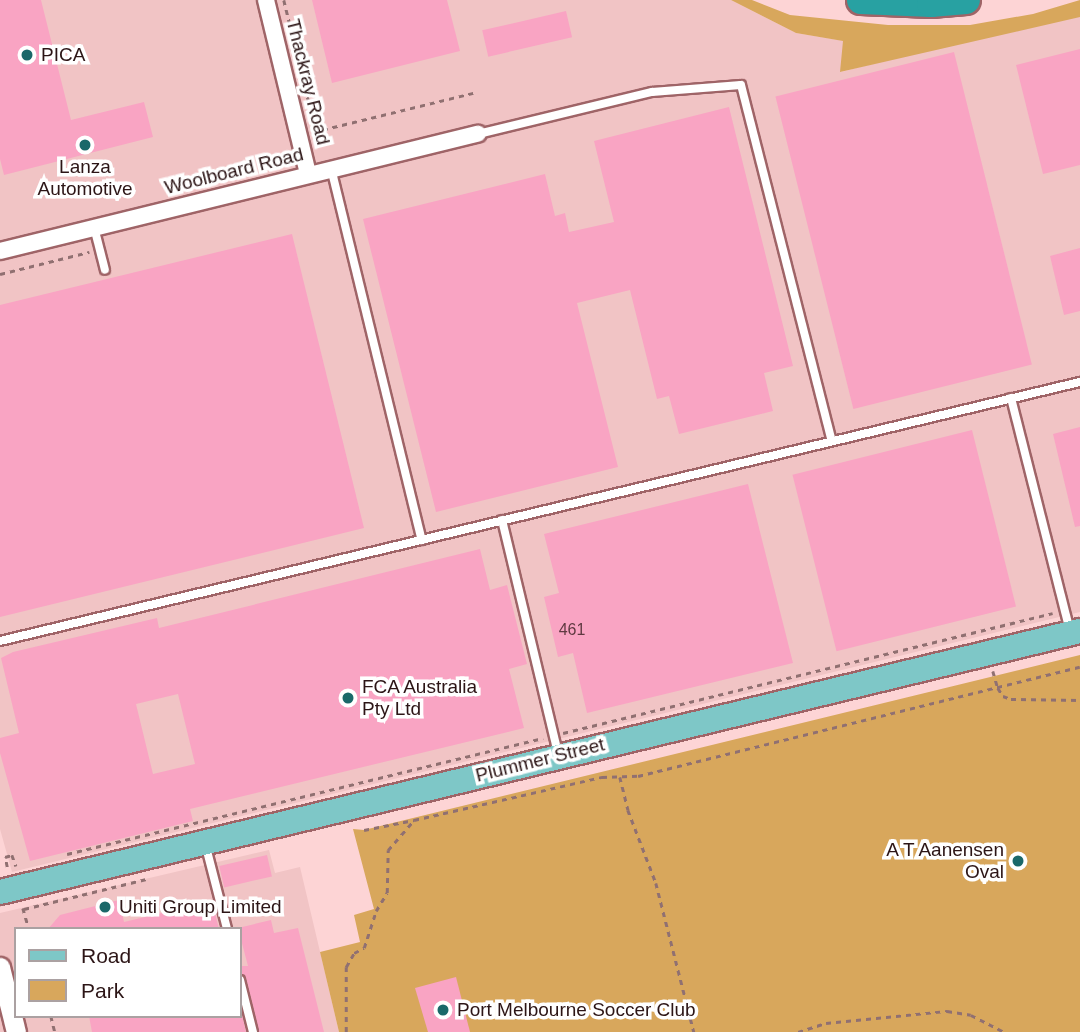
<!DOCTYPE html>
<html>
<head>
<meta charset="utf-8">
<style>
  body { margin:0 }
  #map { position:relative; width:1080px; height:1032px; overflow:hidden; background:#fdd4d5; font-family:Arial,sans-serif }
  div>[style] { position:absolute }
  .built>* { inset:0; background:#f1c4c5 }
  .green>* { inset:0; background:#d8a75c }
  .building>* { inset:0; background:#f9a4c3; transform-origin:0 0 }
  .path>* { height:2.5px; margin-top:-1.25px; transform-origin:0; background:repeating-linear-gradient(90deg,#907071 0 5px,transparent 0 10px) }
  .roads { filter:drop-shadow(2px 0 #9f6467) drop-shadow(-2px 0 #9f6467) drop-shadow(0 2px #9f6467) drop-shadow(0 -2px #9f6467) }
  .service>* { height:8px; margin:-4px; padding:0 4px; transform-origin:4px; border-radius:4px; background:#fff }
  .minor>* { height:16px; margin:-8px; padding:0 8px; transform-origin:8px; border-radius:8px; background:#fff }
  .tertiary>* { height:19px; margin:-9.5px; padding:0 9.5px; transform-origin:9.5px; border-radius:9.5px; background:#fff }
  .primary>* { height:24px; margin:-12px; padding:0 12px; transform-origin:12px; border-radius:12px; background:#7ec7c7 }
  .motorway>* { height:28px; margin:-14px; padding:0 14px; transform-origin:14px; border-radius:14px; background:#28a1a2 }
  .dots>* { width:19px; height:19px; translate:-50% -50%; box-sizing:border-box; border:4px solid #fff; border-radius:50% }
  span { translate:-50% -50%; white-space:nowrap; text-align:center; line-height:1.15; -webkit-text-stroke:7px #fff; paint-order:stroke }
  .number-label { font-size:16px; color:#5f3941 }
  .number-label span { -webkit-text-stroke-width:0 }
  .poi-label { font-size:19px; color:#2c1516 }
  .left { translate:0 -50%; text-align:left }
  .right { translate:-100% -50%; text-align:right }
  .street-label { font-size:19px; color:#2c1516 }
  .legend { position:absolute; left:14px; top:927px; width:228px; height:91px; box-sizing:border-box; background:#fff; border:2px solid #aba1a2; margin:0; padding:9px 12px; list-style:none; font-size:21px; color:#2c1516 }
  .legend li { display:flex; align-items:center; gap:14px; height:35px }
  .legend b { width:35px; border:2px solid #aba1a2 }
</style>
</head>
<body>
<div id="map">
  <div class="built">
    <i style="clip-path:polygon(0 0,731px 0,796px 33px,844px 41px,841px 72px,1080px 11px,1080px 612px,12px 872px,0 829px)"></i>
    <i style="clip-path:polygon(evenodd,269px 850px,275px 873px,300px 867px,339px 1032px,0 1032px,0 913px,269px 850px,16px 929px,240px 929px,240px 1016px,16px 1016px,16px 929px)"></i>
  </div>
  <div class="green">
    <i style="clip-path:polygon(731px 0,752px 0,790px 15px,888px 25px,970px 25px,1033px 14px,1080px 0,1080px 17px,840px 72px,843px 41px,796px 33px)"></i>
    <i style="clip-path:polygon(1080px 655px,1080px 1032px,339px 1032px,320px 952px,360px 942px,354px 915px,374px 909px,353px 829px,364px 830px)"></i>
  </div>
  <div class="building">
    <i style="clip-path:polygon(0 0,41px 0,71px 120px,144px 102px,153px 137px,4px 175px,0 159px)"></i>
    <i style="clip-path:polygon(312px 0,447px 0,460px 51px,332px 83px)"></i>
    <i style="left:566px;top:11px;width:27px;height:86px;rotate:77deg"></i>
    <i style="clip-path:polygon(1080px 49px,1080px 165px,1043px 174px,1016px 65px)"></i>
    <i style="left:954px;top:52px;width:322px;height:184px;rotate:76deg"></i>
    <i style="clip-path:polygon(729px 107px,793px 366px,764px 373px,773px 411px,679px 434px,669px 396px,657px 399px,630px 290px,577px 303px,618px 467px,436px 512px,363px 219px,545px 174px,555px 216px,565px 213px,569px 232px,614px 222px,594px 141px)"></i>
    <i style="clip-path:polygon(292px 234px,364px 528px,0 617px,0 305px)"></i>
    <i style="clip-path:polygon(1080px 248px,1080px 311px,1064px 315px,1050px 256px)"></i>
    <i style="clip-path:polygon(1080px 427px,1080px 526px,1075px 527px,1053px 434px)"></i>
    <i style="left:972px;top:430px;width:182px;height:185px;rotate:76deg"></i>
    <i style="clip-path:polygon(748px 484px,793px 663px,587px 713px,573px 653px,558px 657px,544px 597px,559px 593px,544px 534px)"></i>
    <i style="clip-path:polygon(evenodd,480px 549px,490px 590px,507px 585px,527px 664px,509px 669px,524px 728px,190px 809px,193px 821px,30px 861px,0 753px,0 738px,19px 733px,1px 658px,13px 652px,157px 618px,159px 628px,480px 549px,178px 694px,195px 764px,153px 774px,136px 704px,178px 694px)"></i>
    <i style="left:267px;top:855px;width:22px;height:49px;rotate:77deg"></i>
    <i style="clip-path:polygon(119px 900px,124px 922px,212px 901px,219px 929px,48px 929px,60px 915px)"></i>
    <i style="clip-path:polygon(271px 920px,274px 933px,298px 928px,324px 1032px,259px 1032px,246px 978px,240px 974px,240px 966px,248px 966px,238px 928px)"></i>
    <i style="clip-path:polygon(456px 977px,470px 1032px,428px 1032px,415px 988px)"></i>
    <i style="clip-path:polygon(240px 1006px,246px 1032px,92px 1032px,89px 1016px,240px 1016px)"></i>
  </div>
  <div class="path">
    <i style="left:284px;top:0;width:135px;rotate:76.3deg"></i>
    <i style="left:313px;top:132px;width:165px;rotate:-13.7deg"></i>
    <i style="left:0;top:274px;width:92px;rotate:-13.9deg"></i>
    <i style="left:993px;top:671px;width:18px;rotate:74deg"></i>
    <i style="left:998px;top:688px;width:9px;rotate:58deg"></i>
    <i style="left:1003px;top:696px;width:9px;rotate:21deg"></i>
    <i style="left:1011px;top:699px;width:69px;rotate:0.8deg"></i>
    <i style="left:563px;top:733px;width:504px;rotate:-13.76deg"></i>
    <i style="left:620px;top:777px;width:34px;rotate:76deg"></i>
    <i style="left:628px;top:810px;width:78px;rotate:69deg"></i>
    <i style="left:656px;top:883px;width:154px;rotate:75.7deg"></i>
    <i style="left:364px;top:830px;width:51px;rotate:-11.3deg"></i>
    <i style="left:67px;top:854px;width:490px;rotate:-13.7deg"></i>
    <i style="left:7px;top:867px;width:10px;rotate:-101deg"></i>
    <i style="left:5px;top:857px;width:7px;rotate:-16deg"></i>
    <i style="left:12px;top:855px;width:12px;rotate:70deg"></i>
    <i style="left:23px;top:908px;width:22px;rotate:74deg"></i>
    <i style="left:24px;top:909px;width:126px;rotate:-13.8deg"></i>
    <i style="left:51px;top:1016px;width:16px;rotate:76deg"></i>
    <i style="left:346px;top:1032px;width:65px;rotate:-90deg"></i>
    <i style="left:346px;top:967px;width:16px;rotate:-60deg"></i>
    <i style="left:354px;top:953px;width:11px;rotate:-27deg"></i>
    <i style="left:364px;top:948px;width:39px;rotate:-72deg"></i>
    <i style="left:376px;top:911px;width:21px;rotate:-59deg"></i>
    <i style="left:387px;top:893px;width:43px;rotate:-88.7deg"></i>
    <i style="left:388px;top:850px;width:40px;rotate:-49deg"></i>
    <i style="left:414px;top:820px;width:193px;rotate:-12.9deg"></i>
    <i style="left:602px;top:777px;width:36px;rotate:-2deg"></i>
    <i style="left:638px;top:776px;width:455px;rotate:-13.9deg"></i>
    <i style="left:798px;top:1032px;width:29px;rotate:-18deg"></i>
    <i style="left:826px;top:1023px;width:122px;rotate:-5.7deg"></i>
    <i style="left:947px;top:1011px;width:24px;rotate:9deg"></i>
    <i style="left:971px;top:1015px;width:37px;rotate:27deg"></i>
  </div>
  <div class="roads">
    <div class="service">
      <i style="left:478px;top:134px;width:179px;rotate:-13.6deg"></i>
      <i style="left:652px;top:92px;width:89px;rotate:-4.5deg"></i>
      <i style="left:741px;top:85px;width:367px;rotate:75.7deg"></i>
      <i style="left:331px;top:168px;width:383px;rotate:76.3deg"></i>
      <i style="left:94px;top:227px;width:44px;rotate:75.7deg"></i>
      <i style="left:1011px;top:398px;width:240px;rotate:75.8deg"></i>
      <i style="left:502px;top:520px;width:240px;rotate:76.5deg"></i>
      <i style="left:0;top:641px;width:1111px;rotate:-13.49deg"></i>
      <i style="left:206px;top:847px;width:85px;rotate:75.6deg"></i>
      <i style="left:240px;top:980px;width:54px;rotate:76deg"></i>
    </div>
    <div class="minor">
      <i style="left:266px;top:0;width:178px;rotate:76.4deg"></i>
      <i style="left:0;top:251px;width:492px;rotate:-13.8deg"></i>
    </div>
    <div class="tertiary">
      <i style="left:0;top:967px;width:67px;rotate:76.2deg"></i>
    </div>
    <div class="primary">
      <i style="left:0;top:892px;width:1111px;rotate:-13.59deg"></i>
    </div>
    <div class="motorway">
      <i style="left:861px;top:0;width:70px;rotate:2.5deg"></i>
      <i style="left:931px;top:3px;width:35px;rotate:-5deg"></i>
    </div>
  </div>
  <div class="dots">
    <i style="left:27px;top:55px;background:#1a6869"></i>
    <i style="left:85px;top:145px;background:#1a6869"></i>
    <i style="left:348px;top:698px;background:#1a6869"></i>
    <i style="left:1018px;top:861px;background:#1a6869"></i>
    <i style="left:105px;top:907px;background:#1a6869"></i>
    <i style="left:443px;top:1010px;background:#1a6869"></i>
  </div>
  <div class="number-label">
    <span style="left:572px;top:630px">461</span>
  </div>
  <div class="poi-label">
    <span class="left" style="left:41px;top:55px">PICA</span>
    <span style="left:85px;top:178px">Lanza<br>Automotive</span>
    <span class="left" style="left:362px;top:698px">FCA Australia<br>Pty Ltd</span>
    <span class="right" style="left:1004px;top:861px">A T Aanensen<br>Oval</span>
    <span class="left" style="left:119px;top:907px">Uniti Group Limited</span>
    <span class="left" style="left:457px;top:1010px">Port Melbourne Soccer Club</span>
  </div>
  <div class="street-label">
    <span style="left:308px;top:82px;rotate:76deg">Thackray Road</span>
    <span style="left:234px;top:171px;rotate:-14deg">Woolboard Road</span>
    <span style="left:540px;top:760px;rotate:-14deg">Plummer Street</span>
  </div>
  <ul class="legend">
  <li><b style="height:9px;background:#7ec7c7"></b>Road</li>
  <li><b style="height:19px;background:#d8a75c"></b>Park</li>
  </ul>
</div>
</body>
</html>
